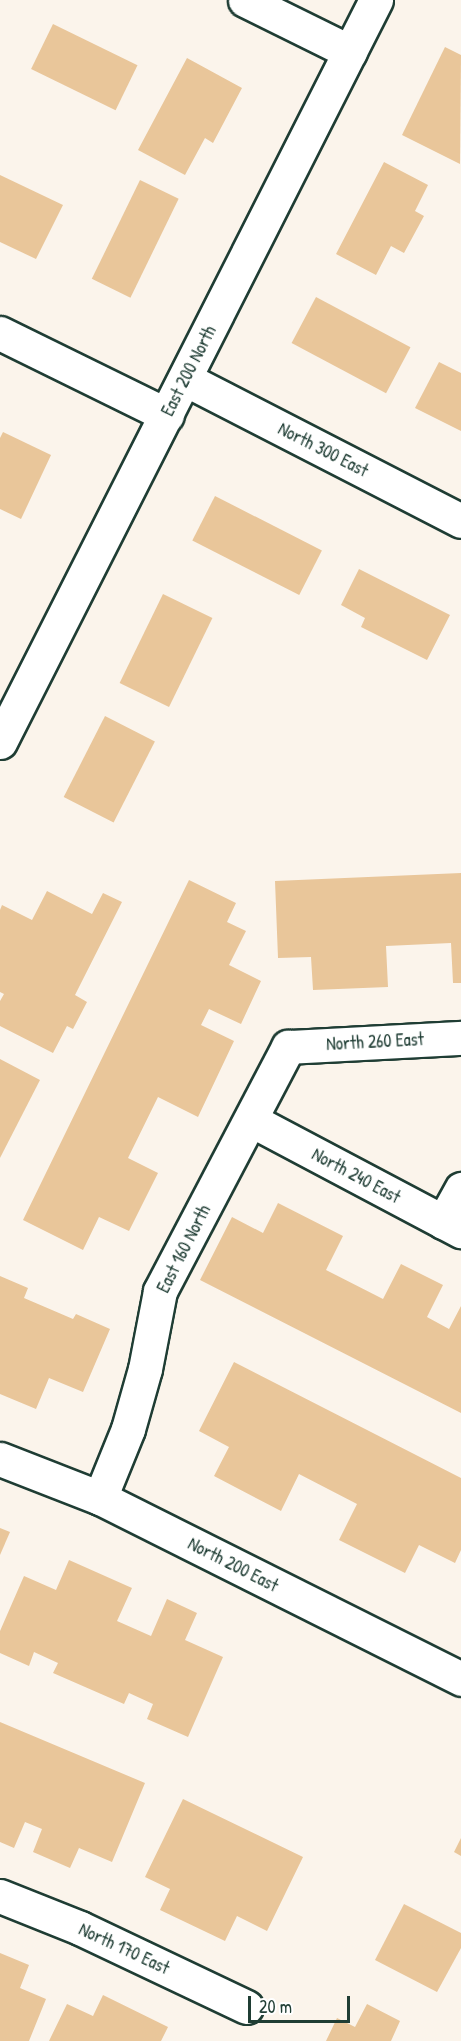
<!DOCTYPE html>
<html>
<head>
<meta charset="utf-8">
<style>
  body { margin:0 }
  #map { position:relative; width:461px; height:2041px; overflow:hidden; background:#fbf4eb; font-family:"Patrick Hand",sans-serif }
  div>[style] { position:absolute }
  .building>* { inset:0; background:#e9c69a; transform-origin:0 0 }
  .roads { filter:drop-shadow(2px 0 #1f3d34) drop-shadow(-2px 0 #1f3d34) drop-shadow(0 2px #1f3d34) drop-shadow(0 -2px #1f3d34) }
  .street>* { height:33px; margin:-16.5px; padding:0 16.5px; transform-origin:16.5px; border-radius:16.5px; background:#fff }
  .secondary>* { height:33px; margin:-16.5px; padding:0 16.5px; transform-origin:16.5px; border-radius:16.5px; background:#fff }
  span { translate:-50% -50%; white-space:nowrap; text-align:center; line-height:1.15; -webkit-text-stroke:5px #fff; paint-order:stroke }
  .street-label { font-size:18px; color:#1f3d34 }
  .scale { position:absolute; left:248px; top:1996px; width:102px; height:27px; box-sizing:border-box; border:3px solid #1f3d34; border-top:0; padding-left:8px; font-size:18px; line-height:21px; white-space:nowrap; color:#1f3d34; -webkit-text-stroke:4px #fff; paint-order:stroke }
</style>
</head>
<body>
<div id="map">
  <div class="building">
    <i style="left:53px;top:24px;width:94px;height:50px;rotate:26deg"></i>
    <i style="clip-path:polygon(445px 47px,461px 55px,460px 164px,402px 135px)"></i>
    <i style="clip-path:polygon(187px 58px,242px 88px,213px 143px,205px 138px,185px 175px,138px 150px)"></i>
    <i style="clip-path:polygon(384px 162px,428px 185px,415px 211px,424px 216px,404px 253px,391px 246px,376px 275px,336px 254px)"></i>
    <i style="clip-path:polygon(0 175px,63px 205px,36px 259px,0 242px)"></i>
    <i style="left:140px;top:180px;width:43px;height:110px;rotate:26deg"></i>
    <i style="left:316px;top:297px;width:107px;height:52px;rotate:28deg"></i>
    <i style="clip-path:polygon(439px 362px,461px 373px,461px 431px,415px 408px)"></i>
    <i style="clip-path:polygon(3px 432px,51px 455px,21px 519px,0 509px,0 438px)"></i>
    <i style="left:215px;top:496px;width:120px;height:50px;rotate:27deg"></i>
    <i style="clip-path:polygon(359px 569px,450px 615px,427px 660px,361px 627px,365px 618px,341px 605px)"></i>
    <i style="left:163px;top:594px;width:55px;height:99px;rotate:26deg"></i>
    <i style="left:105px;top:716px;width:56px;height:91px;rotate:27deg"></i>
    <i style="clip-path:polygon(461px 873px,461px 983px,453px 983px,451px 943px,386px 946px,388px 987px,313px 990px,311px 957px,278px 958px,275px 881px)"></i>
    <i style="clip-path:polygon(189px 880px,236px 903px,227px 922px,246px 931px,229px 965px,261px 981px,241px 1024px,209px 1009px,201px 1025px,234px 1041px,198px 1117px,158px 1097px,128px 1158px,158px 1173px,129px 1231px,99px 1217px,83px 1250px,23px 1220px)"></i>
    <i style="clip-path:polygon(47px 891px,92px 914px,103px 893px,122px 902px,75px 995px,87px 1002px,73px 1029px,67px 1026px,53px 1053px,0 1026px,0 1001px,4px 994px,0 992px,0 910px,2px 905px,32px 920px)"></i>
    <i style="clip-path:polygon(0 1059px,40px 1080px,0 1158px)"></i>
    <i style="clip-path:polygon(278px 1203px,343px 1236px,326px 1270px,383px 1299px,401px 1264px,443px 1285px,427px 1317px,449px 1329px,461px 1306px,461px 1413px,200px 1280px,232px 1217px,263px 1233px)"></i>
    <i style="clip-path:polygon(0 1276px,28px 1288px,24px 1298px,73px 1319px,76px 1314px,110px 1329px,83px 1392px,49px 1378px,36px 1409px,0 1394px)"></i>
    <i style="clip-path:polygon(234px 1362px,461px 1478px,461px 1550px,455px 1563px,419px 1545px,405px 1573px,339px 1540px,357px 1504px,299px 1474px,281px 1511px,214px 1476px,229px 1447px,199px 1431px)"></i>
    <i style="clip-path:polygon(0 1528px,10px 1532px,0 1555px)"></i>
    <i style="clip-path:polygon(69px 1560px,132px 1588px,117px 1621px,151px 1636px,167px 1599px,197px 1613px,185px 1640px,223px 1657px,188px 1737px,147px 1719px,153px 1704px,129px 1693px,124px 1704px,53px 1673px,58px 1663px,34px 1652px,29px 1666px,0 1653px,0 1631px,24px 1576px,56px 1590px)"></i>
    <i style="clip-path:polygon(0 1722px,145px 1783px,112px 1862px,79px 1848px,70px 1868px,33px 1852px,42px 1829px,25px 1822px,14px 1848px,0 1842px)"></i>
    <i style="clip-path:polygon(183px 1799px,303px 1857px,267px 1931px,237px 1916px,225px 1941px,160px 1910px,170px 1889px,145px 1877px)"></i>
    <i style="clip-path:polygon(461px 1838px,461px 1856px,454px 1852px)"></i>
    <i style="clip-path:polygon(404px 1904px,461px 1933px,461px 1948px,437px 1992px,375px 1960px)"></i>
    <i style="clip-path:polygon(0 1953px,29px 1965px,20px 1988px,46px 1999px,29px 2041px,0 2041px)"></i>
    <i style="clip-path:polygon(103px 1995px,168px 2027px,161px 2041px,49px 2041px,67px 2004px,93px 2016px)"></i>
    <i style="clip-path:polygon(367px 2004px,400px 2021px,391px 2041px,326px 2041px,337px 2018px,355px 2027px)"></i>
  </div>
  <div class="roads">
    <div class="street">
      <i style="left:245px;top:0;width:117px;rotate:26.3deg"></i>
      <i style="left:0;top:333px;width:186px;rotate:26.2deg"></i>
      <i style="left:185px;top:379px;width:310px;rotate:27.2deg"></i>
      <i style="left:251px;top:1120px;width:238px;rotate:27.9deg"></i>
      <i style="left:443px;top:1222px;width:38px;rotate:-61deg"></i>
      <i style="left:0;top:1459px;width:107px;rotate:21.3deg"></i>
      <i style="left:100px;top:1498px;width:404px;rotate:26.6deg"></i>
      <i style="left:100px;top:1498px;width:74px;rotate:-67.9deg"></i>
      <i style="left:128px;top:1429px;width:62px;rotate:-74.2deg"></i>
      <i style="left:145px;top:1369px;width:79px;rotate:-79.1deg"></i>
      <i style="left:160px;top:1291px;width:276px;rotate:-62.3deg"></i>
      <i style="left:288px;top:1047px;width:173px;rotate:-3deg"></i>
      <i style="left:0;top:1896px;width:86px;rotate:21.8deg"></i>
      <i style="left:80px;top:1928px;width:184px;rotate:25.4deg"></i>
    </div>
    <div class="secondary">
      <i style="left:0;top:742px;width:832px;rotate:-63.13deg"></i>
    </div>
  </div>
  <div class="street-label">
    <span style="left:189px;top:371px;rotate:-63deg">East 200 North</span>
    <span style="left:323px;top:450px;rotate:27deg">North 300 East</span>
    <span style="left:375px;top:1042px;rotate:-3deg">North 260 East</span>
    <span style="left:356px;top:1176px;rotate:28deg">North 240 East</span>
    <span style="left:184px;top:1249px;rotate:-63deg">East 160 North</span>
    <span style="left:233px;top:1565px;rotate:27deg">North 200 East</span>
    <span style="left:124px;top:1949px;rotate:25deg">North 170 East</span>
  </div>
  <div class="scale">20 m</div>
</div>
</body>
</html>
